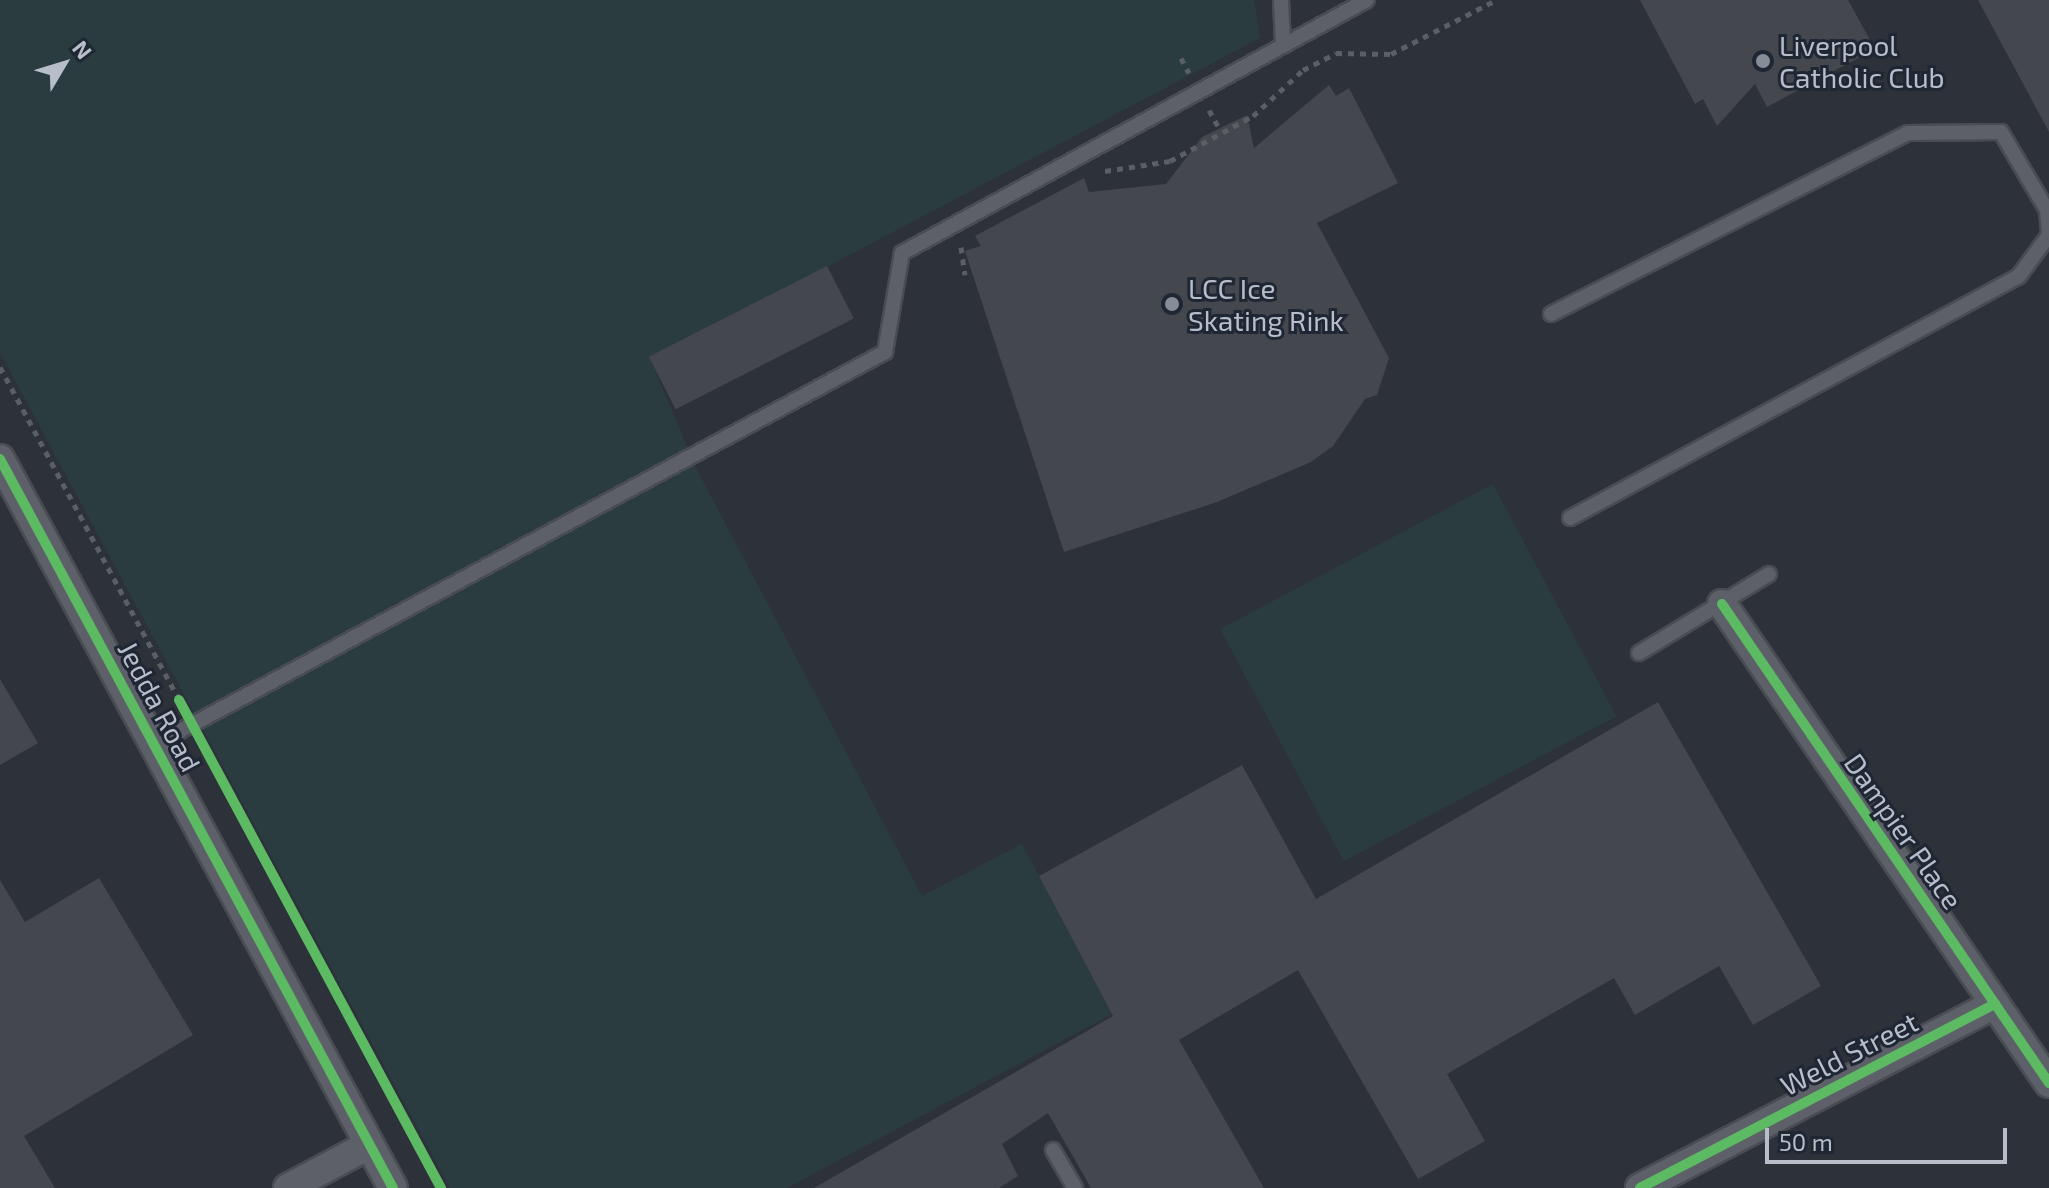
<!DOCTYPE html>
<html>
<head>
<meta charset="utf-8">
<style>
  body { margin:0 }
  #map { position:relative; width:2049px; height:1188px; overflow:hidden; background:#2d3139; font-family:"Exo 2",sans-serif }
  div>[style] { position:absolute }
  .green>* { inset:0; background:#2a3c40; transform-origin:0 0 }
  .building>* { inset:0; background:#44474e; transform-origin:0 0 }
  .path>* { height:5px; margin-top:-2.5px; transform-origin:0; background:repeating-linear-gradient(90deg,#5a5f64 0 6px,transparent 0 12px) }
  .roads { filter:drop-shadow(2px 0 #494c52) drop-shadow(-2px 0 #494c52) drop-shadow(0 2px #494c52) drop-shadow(0 -2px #494c52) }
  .lane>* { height:14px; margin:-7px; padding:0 7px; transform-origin:7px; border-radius:7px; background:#5d6068 }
  .street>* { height:28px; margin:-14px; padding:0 14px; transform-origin:14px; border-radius:14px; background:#5d6068 }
  .cycleway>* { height:10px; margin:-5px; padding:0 5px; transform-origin:5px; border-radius:5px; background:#5cba63 }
  .dots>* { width:22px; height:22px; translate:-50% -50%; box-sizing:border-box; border:4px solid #202734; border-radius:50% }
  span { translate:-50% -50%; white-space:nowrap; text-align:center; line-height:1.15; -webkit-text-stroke:6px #202734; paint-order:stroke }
  .poi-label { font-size:28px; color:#b7beca }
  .left { translate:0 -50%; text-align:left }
  .street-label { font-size:28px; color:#b7beca }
  .north { position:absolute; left:24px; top:24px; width:80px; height:80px; -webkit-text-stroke:6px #202734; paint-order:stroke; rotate:52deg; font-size:22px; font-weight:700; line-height:32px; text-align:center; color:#b7beca }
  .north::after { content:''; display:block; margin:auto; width:28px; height:36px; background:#b7beca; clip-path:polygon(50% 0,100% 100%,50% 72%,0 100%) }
  .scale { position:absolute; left:1765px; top:1128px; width:242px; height:36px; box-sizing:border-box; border:4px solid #b7beca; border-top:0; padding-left:10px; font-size:24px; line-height:28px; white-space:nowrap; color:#b7beca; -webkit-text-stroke:6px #202734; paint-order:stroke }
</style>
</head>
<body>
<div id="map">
  <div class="green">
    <i style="clip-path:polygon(0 0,1254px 0,1260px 38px,651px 360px,694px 464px,922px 896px,1022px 844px,1112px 1014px,787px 1188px,450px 1188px,0 353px)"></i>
    <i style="left:1493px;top:484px;width:263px;height:309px;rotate:62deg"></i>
  </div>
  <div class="building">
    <i style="clip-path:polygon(1640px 0,1848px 0,1875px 49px,1767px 107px,1755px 84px,1717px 126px,1703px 99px,1695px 104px)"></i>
    <i style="clip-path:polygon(1978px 0,2049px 0,2049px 132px)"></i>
    <i style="clip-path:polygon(1329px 85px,1336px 96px,1349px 88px,1398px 183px,1317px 223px,1389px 358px,1377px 395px,1365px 399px,1333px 446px,1311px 462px,1217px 502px,1064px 552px,965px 251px,981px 246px,975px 236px,1084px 178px,1089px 192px,1166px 184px,1202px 137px,1247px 115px,1254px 148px)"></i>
    <i style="left:827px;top:266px;width:59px;height:200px;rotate:63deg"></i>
    <i style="clip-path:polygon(0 679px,38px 743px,0 765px)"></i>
    <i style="clip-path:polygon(1658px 702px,1821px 986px,1753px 1025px,1719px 966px,1635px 1015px,1614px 978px,1447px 1074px,1485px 1141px,1418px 1179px,1298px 970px,1179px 1040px,1264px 1188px,1091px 1188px,1048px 1113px,1002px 1144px,1018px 1176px,999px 1188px,814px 1188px,1113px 1016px,1039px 876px,1242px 765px,1316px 899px)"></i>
    <i style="clip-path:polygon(99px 878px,193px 1035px,24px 1136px,55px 1188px,0 1188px,0 880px,25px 922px)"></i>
  </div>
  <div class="path">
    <i style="left:1181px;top:58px;width:17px;rotate:62deg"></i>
    <i style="left:1209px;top:110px;width:23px;rotate:61deg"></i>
    <i style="left:1105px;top:171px;width:66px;rotate:-8.7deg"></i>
    <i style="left:1170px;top:161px;width:94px;rotate:-28.5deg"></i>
    <i style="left:1253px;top:116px;width:68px;rotate:-42.6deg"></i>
    <i style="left:1303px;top:70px;width:37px;rotate:-27deg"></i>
    <i style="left:1336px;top:53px;width:55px;rotate:1deg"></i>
    <i style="left:1391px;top:54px;width:118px;rotate:-27.2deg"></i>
    <i style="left:961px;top:247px;width:28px;rotate:82deg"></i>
    <i style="left:0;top:367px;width:378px;rotate:61.7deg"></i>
  </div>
  <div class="roads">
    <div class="lane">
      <i style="left:1281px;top:0;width:46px;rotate:87.5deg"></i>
      <i style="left:1551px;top:314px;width:400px;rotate:-26.9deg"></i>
      <i style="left:1908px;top:133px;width:93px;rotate:-0.6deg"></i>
      <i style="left:2001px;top:132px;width:91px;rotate:59.5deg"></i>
      <i style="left:2047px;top:210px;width:22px;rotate:85deg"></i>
      <i style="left:1570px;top:518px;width:510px;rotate:-28.32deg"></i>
      <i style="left:2019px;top:276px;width:51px;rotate:-53.8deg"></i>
      <i style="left:1639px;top:653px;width:152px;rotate:-31.3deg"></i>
      <i style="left:154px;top:745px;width:830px;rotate:-28.26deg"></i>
      <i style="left:885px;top:352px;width:100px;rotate:-80.3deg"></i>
      <i style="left:902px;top:253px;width:529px;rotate:-28.55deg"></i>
      <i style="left:1053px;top:1150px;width:44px;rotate:59.9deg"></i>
    </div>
    <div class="street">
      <i style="left:0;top:459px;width:828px;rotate:61.67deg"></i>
      <i style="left:1722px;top:604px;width:580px;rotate:55.68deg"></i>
      <i style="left:288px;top:1188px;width:92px;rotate:-28deg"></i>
      <i style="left:1640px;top:1188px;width:400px;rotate:-27.4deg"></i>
    </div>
  </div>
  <div class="cycleway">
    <i style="left:0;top:459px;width:828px;rotate:61.67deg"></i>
    <i style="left:1722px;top:604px;width:580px;rotate:55.68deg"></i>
    <i style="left:179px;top:700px;width:554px;rotate:61.77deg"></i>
    <i style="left:1640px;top:1188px;width:400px;rotate:-27.4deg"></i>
  </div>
  <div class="dots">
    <i style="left:1763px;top:61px;background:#878d97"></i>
    <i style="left:1172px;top:304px;background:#878d97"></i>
  </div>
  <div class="poi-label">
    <span class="left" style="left:1779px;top:61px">Liverpool<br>Catholic Club</span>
    <span class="left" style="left:1188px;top:304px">LCC Ice<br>Skating Rink</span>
  </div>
  <div class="street-label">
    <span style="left:160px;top:706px;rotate:62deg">Jedda Road</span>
    <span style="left:1904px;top:831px;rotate:55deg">Dampier Place</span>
    <span style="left:1849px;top:1053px;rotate:-27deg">Weld Street</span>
  </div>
  <div class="north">N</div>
  <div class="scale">50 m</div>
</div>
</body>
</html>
